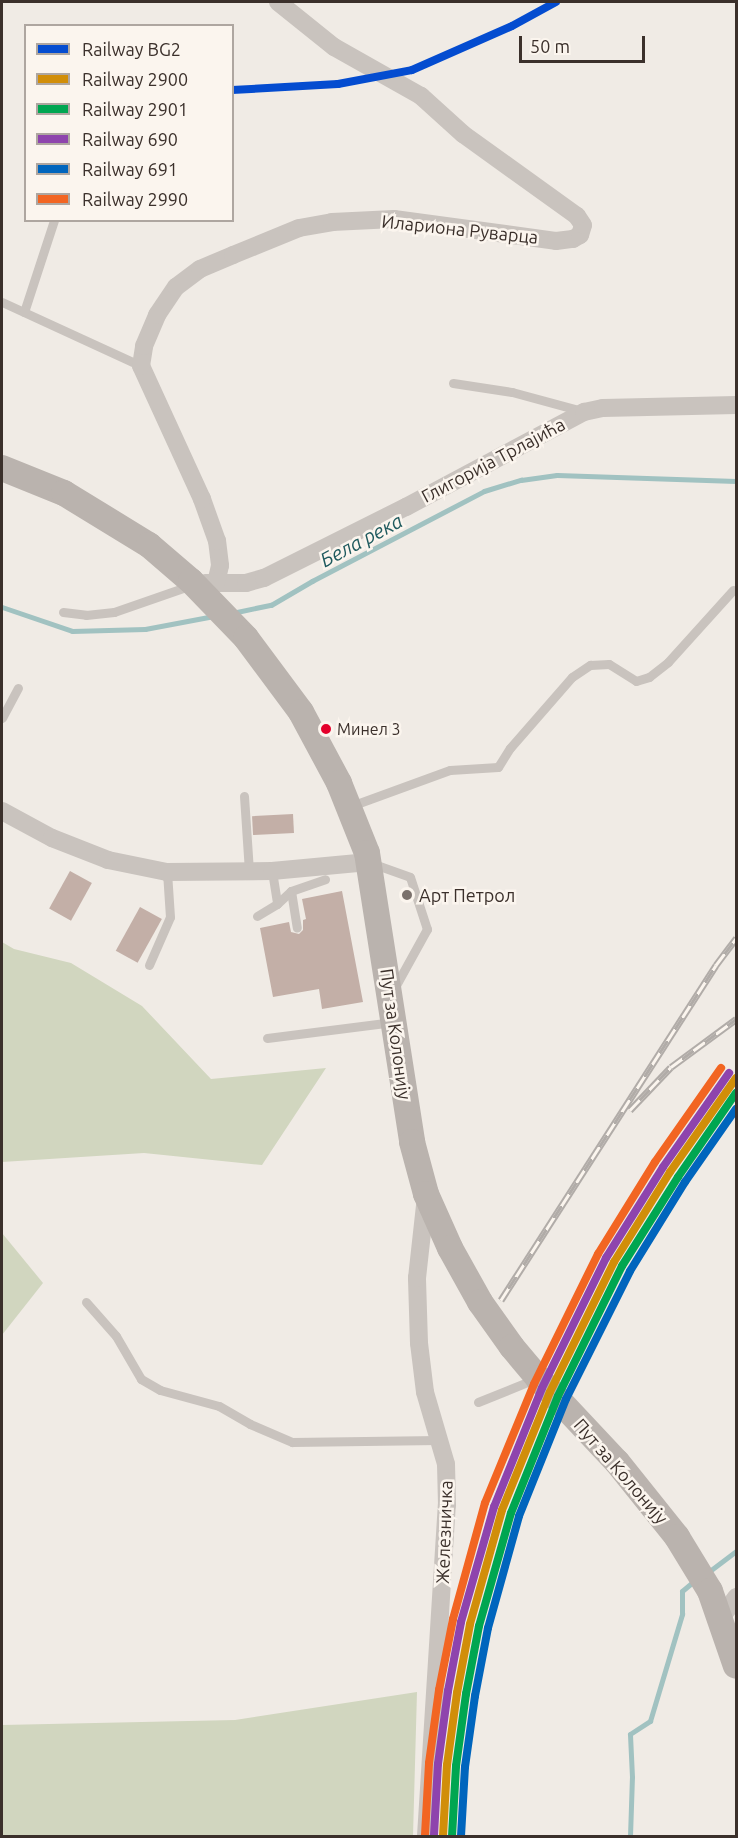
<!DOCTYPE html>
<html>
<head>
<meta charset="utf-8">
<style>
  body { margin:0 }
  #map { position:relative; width:738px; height:1838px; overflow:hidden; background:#f0ebe5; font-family:Ubuntu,sans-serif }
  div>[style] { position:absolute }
  .green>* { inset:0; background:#d1d6bf }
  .stream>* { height:5px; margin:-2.5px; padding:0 2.5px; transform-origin:2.5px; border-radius:2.5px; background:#a1c2c1 }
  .building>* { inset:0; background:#c3afa7; transform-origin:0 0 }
  .lane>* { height:9px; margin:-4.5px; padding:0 4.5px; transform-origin:4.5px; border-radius:4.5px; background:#c9c3be }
  .street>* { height:18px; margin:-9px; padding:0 9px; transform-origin:9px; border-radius:9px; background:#c9c3be }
  .secondary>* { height:26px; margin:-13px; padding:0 13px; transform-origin:13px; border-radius:13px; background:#bab3ae }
  .rail>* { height:7px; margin-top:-3.5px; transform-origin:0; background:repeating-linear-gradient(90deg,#fbf5ee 0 14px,#b1aca8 0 28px); box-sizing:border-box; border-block:2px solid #b1aca8 }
  .rail-1>* { height:8px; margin:-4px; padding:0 4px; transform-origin:4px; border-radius:4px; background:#044cd0 }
  .rail-2>* { height:8px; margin:-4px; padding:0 4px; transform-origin:4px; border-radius:4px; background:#d18e09 }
  .rail-3>* { height:8px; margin:-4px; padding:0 4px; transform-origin:4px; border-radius:4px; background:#00a651 }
  .rail-4>* { height:8px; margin:-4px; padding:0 4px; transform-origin:4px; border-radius:4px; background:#8e44ad }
  .rail-5>* { height:8px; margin:-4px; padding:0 4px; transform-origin:4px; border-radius:4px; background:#0065bd }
  .rail-6>* { height:8px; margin:-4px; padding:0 4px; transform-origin:4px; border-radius:4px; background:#f26522 }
  .dots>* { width:16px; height:16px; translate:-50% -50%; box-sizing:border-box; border:3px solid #fbf5ee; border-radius:50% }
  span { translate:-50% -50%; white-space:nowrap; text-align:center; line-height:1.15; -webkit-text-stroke:5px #fbf5ee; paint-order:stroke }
  .bus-label { font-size:16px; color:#3b302b }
  .left { translate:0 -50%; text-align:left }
  .street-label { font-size:18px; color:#3b302b }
  .poi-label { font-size:18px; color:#3b302b }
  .water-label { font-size:20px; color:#1f5a5e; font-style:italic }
  .frame { position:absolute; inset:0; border:3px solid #3b302b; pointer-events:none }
  .legend { position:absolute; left:24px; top:24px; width:210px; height:198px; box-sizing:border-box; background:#fbf5ee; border:2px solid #aea6a0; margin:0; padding:8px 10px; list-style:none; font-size:18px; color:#3b302b }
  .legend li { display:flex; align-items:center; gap:12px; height:30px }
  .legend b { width:30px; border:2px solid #aea6a0 }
  .scale { position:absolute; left:519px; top:36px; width:126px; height:27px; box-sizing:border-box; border:3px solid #3b302b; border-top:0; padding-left:8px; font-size:18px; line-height:21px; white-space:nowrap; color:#3b302b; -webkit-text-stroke:4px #fbf5ee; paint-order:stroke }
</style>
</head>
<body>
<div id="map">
  <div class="green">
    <i style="clip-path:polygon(2px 942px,14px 949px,71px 963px,142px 1006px,211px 1079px,326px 1068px,262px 1165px,144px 1153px,2px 1162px)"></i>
    <i style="clip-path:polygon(2px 1233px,43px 1283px,2px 1335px)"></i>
    <i style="clip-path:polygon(417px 1692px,413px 1836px,2px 1836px,2px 1725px,235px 1720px)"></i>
  </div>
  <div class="stream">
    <i style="left:2px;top:607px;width:74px;rotate:18.9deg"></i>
    <i style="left:72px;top:631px;width:73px;rotate:-1.6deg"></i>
    <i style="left:145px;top:629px;width:70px;rotate:-10.7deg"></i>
    <i style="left:232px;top:613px;width:40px;rotate:-12deg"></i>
    <i style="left:271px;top:605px;width:48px;rotate:-30.3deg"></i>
    <i style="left:312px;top:581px;width:194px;rotate:-27.6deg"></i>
    <i style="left:484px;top:491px;width:39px;rotate:-17deg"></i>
    <i style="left:521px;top:480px;width:36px;rotate:-8deg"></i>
    <i style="left:557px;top:475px;width:179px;rotate:1.9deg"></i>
    <i style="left:707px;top:1573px;width:36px;rotate:-37deg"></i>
    <i style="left:630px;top:1836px;width:59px;rotate:-88.1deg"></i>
    <i style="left:632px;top:1777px;width:43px;rotate:-92.7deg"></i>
    <i style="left:630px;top:1734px;width:24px;rotate:-33deg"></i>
    <i style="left:650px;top:1721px;width:112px;rotate:-73.3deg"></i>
    <i style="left:682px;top:1614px;width:23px;rotate:-90deg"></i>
    <i style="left:682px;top:1591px;width:16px;rotate:-40deg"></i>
  </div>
  <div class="building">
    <i style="left:293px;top:814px;width:19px;height:41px;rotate:87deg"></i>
    <i style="left:70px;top:871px;width:25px;height:43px;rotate:29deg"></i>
    <i style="clip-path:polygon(342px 891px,363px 1002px,322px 1009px,319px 989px,273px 997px,260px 928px,289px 922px,291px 932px,299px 934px,303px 930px,303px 920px,306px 919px,302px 899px)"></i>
    <i style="left:140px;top:907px;width:25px;height:50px;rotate:29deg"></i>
  </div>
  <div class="lane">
    <i style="left:2px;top:302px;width:153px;rotate:24.7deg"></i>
    <i style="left:24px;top:312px;width:97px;rotate:-71.9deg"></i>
    <i style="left:453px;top:383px;width:60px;rotate:8.7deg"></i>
    <i style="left:512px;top:392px;width:73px;rotate:15.2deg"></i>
    <i style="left:63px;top:612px;width:23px;rotate:7deg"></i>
    <i style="left:86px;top:615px;width:28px;rotate:-6deg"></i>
    <i style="left:114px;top:612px;width:83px;rotate:-19.1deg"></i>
    <i style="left:2px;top:718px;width:34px;rotate:-62deg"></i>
    <i style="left:244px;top:796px;width:75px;rotate:86.2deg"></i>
    <i style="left:351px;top:806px;width:105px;rotate:-20deg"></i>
    <i style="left:450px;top:770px;width:48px;rotate:-3.6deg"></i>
    <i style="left:498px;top:767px;width:22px;rotate:-58deg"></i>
    <i style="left:510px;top:748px;width:94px;rotate:-48.9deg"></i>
    <i style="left:572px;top:677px;width:22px;rotate:-34deg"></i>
    <i style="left:590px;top:665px;width:19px;rotate:-3deg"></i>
    <i style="left:609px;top:664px;width:32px;rotate:32deg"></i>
    <i style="left:636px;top:681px;width:14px;rotate:-17deg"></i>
    <i style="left:649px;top:677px;width:24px;rotate:-38deg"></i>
    <i style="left:668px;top:662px;width:97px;rotate:-47.9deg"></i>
    <i style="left:371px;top:863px;width:41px;rotate:19.7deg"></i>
    <i style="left:410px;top:877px;width:55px;rotate:71.9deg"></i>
    <i style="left:427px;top:929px;width:66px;rotate:118.9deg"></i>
    <i style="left:272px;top:871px;width:33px;rotate:81deg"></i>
    <i style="left:291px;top:891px;width:37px;rotate:81deg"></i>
    <i style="left:257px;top:916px;width:23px;rotate:-31deg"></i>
    <i style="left:277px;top:904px;width:19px;rotate:-43deg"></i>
    <i style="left:291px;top:891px;width:36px;rotate:-19deg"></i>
    <i style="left:149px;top:965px;width:52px;rotate:-66.4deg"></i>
    <i style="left:170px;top:917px;width:45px;rotate:-93.8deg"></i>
    <i style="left:267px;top:1038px;width:127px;rotate:-7.2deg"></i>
    <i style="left:86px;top:1302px;width:45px;rotate:48.6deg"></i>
    <i style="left:116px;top:1336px;width:50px;rotate:59.8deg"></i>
    <i style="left:141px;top:1379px;width:22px;rotate:30deg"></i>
    <i style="left:160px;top:1390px;width:61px;rotate:15.2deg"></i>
    <i style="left:219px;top:1406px;width:36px;rotate:30deg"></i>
    <i style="left:250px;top:1424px;width:46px;rotate:23.2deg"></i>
    <i style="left:292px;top:1442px;width:146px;rotate:-0.8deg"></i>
    <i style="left:478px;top:1402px;width:61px;rotate:-22deg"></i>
  </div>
  <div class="street">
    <i style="left:205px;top:583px;width:41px"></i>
    <i style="left:246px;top:583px;width:19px;rotate:-16deg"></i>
    <i style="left:264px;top:578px;width:159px;rotate:-26.6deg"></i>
    <i style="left:406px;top:507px;width:202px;rotate:-28.1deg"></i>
    <i style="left:584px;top:412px;width:19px;rotate:-12deg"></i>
    <i style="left:603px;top:408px;width:133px;rotate:-1.3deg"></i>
    <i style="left:216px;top:583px;width:18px;rotate:-77deg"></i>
    <i style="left:220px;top:565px;width:24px;rotate:-97deg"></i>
    <i style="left:217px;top:541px;width:45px;rotate:-109.7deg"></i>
    <i style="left:202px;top:499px;width:146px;rotate:-114.6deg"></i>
    <i style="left:141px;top:366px;width:20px;rotate:-81deg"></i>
    <i style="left:144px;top:346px;width:34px;rotate:-67deg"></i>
    <i style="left:157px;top:315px;width:34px;rotate:-56deg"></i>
    <i style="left:176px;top:287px;width:30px;rotate:-37deg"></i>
    <i style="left:200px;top:269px;width:36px;rotate:-23deg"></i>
    <i style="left:233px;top:255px;width:71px;rotate:-22.2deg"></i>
    <i style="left:299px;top:228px;width:34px;rotate:-10deg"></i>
    <i style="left:332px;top:222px;width:62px;rotate:-2.8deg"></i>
    <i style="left:394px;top:219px;width:163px;rotate:7.7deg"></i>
    <i style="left:556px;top:241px;width:17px;rotate:-7deg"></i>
    <i style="left:573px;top:239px;width:8px;rotate:-30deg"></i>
    <i style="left:580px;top:235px;width:10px;rotate:-73deg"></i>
    <i style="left:583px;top:225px;width:11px;rotate:-124deg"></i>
    <i style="left:577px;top:216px;width:140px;rotate:-144.3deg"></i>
    <i style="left:463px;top:134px;width:57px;rotate:-137.9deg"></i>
    <i style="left:421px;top:96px;width:100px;rotate:-150.6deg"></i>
    <i style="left:334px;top:47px;width:72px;rotate:-141.2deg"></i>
    <i style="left:2px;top:811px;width:57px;rotate:28.4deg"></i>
    <i style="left:52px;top:838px;width:60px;rotate:21.4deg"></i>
    <i style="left:108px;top:860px;width:60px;rotate:11.5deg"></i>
    <i style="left:167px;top:872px;width:105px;rotate:-0.5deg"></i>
    <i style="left:272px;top:871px;width:97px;rotate:-5.3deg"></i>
    <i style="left:721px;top:1618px;width:26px;rotate:-54deg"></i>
    <i style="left:426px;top:1836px;width:332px;rotate:-86.4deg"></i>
    <i style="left:447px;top:1505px;width:41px;rotate:-91.4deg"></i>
    <i style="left:446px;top:1464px;width:75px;rotate:-106.3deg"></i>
    <i style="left:425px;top:1392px;width:49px;rotate:-97deg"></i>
    <i style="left:419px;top:1343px;width:65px;rotate:-91.8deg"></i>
    <i style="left:417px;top:1278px;width:82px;rotate:-83.7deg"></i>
  </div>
  <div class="secondary">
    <i style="left:2px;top:468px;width:67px;rotate:22deg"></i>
    <i style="left:64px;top:493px;width:100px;rotate:31.5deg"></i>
    <i style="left:149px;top:545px;width:55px;rotate:40.6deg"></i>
    <i style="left:191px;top:581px;width:79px;rotate:46deg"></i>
    <i style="left:246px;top:638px;width:92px;rotate:53.4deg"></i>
    <i style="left:301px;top:712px;width:81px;rotate:61.8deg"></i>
    <i style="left:339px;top:783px;width:75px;rotate:68.2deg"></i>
    <i style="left:367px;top:853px;width:292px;rotate:81.1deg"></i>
    <i style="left:412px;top:1142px;width:54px;rotate:74.9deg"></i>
    <i style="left:426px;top:1194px;width:59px;rotate:66deg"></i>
    <i style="left:450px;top:1248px;width:62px;rotate:60.9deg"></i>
    <i style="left:480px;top:1302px;width:55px;rotate:54.6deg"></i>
    <i style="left:512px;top:1347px;width:40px;rotate:50deg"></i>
    <i style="left:538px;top:1378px;width:115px;rotate:46.8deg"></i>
    <i style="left:617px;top:1462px;width:96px;rotate:51.3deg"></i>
    <i style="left:677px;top:1537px;width:63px;rotate:58.6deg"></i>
    <i style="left:710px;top:1591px;width:79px;rotate:70.9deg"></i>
  </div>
  <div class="rail">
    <i style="left:630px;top:1110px;width:59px;rotate:-46.4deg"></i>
    <i style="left:671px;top:1067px;width:81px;rotate:-36.4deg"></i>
    <i style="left:501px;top:1300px;width:398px;rotate:-57.3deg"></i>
    <i style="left:716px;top:965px;width:34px;rotate:-53deg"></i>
  </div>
  <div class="rail-1">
    <i style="left:232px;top:90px;width:106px;rotate:-3.2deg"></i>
    <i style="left:338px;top:84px;width:75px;rotate:-10.7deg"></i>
    <i style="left:412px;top:70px;width:109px;rotate:-23.7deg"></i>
    <i style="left:512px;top:26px;width:50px;rotate:-28.6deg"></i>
  </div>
  <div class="rail-2">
    <i style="left:443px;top:1836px;width:71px;rotate:-86.8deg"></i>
    <i style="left:447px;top:1765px;width:73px;rotate:-82.1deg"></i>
    <i style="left:457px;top:1693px;width:70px;rotate:-79.3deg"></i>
    <i style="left:470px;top:1624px;width:118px;rotate:-74.3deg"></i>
    <i style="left:502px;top:1510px;width:127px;rotate:-67.9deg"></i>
    <i style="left:550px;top:1392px;width:145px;rotate:-63.8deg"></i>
    <i style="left:614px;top:1262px;width:106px;rotate:-58.1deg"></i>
    <i style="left:670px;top:1172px;width:115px;rotate:-54.9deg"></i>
  </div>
  <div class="rail-3">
    <i style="left:452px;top:1836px;width:70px;rotate:-86.7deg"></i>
    <i style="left:456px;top:1766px;width:73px;rotate:-82.1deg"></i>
    <i style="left:466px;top:1694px;width:69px;rotate:-79.2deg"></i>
    <i style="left:479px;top:1626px;width:117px;rotate:-74.2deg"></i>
    <i style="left:511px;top:1513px;width:126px;rotate:-68.1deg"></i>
    <i style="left:558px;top:1396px;width:145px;rotate:-63.8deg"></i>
    <i style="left:622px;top:1266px;width:105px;rotate:-57.8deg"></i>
    <i style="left:678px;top:1177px;width:102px;rotate:-55.4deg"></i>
  </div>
  <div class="rail-4">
    <i style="left:434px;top:1835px;width:71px;rotate:-86.8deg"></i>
    <i style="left:438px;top:1764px;width:74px;rotate:-82.2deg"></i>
    <i style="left:448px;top:1691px;width:70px;rotate:-79.3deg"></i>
    <i style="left:461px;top:1622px;width:120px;rotate:-74deg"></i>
    <i style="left:494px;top:1507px;width:128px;rotate:-68deg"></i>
    <i style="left:542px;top:1388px;width:145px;rotate:-63.8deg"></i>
    <i style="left:606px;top:1258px;width:107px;rotate:-57.9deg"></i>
    <i style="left:663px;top:1167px;width:115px;rotate:-54.9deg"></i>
  </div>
  <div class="rail-5">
    <i style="left:461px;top:1836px;width:69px;rotate:-86.7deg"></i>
    <i style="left:465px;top:1767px;width:72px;rotate:-82deg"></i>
    <i style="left:475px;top:1696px;width:69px;rotate:-79.2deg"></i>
    <i style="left:488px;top:1628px;width:116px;rotate:-74.5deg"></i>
    <i style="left:519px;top:1516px;width:126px;rotate:-68.1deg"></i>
    <i style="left:566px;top:1399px;width:143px;rotate:-63.4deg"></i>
    <i style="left:630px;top:1271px;width:105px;rotate:-58.3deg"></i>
    <i style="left:685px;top:1182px;width:89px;rotate:-55.1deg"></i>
  </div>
  <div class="rail-6">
    <i style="left:425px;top:1835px;width:72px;rotate:-86.8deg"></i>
    <i style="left:429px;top:1763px;width:74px;rotate:-82.2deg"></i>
    <i style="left:439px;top:1690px;width:72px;rotate:-78.8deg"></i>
    <i style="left:453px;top:1619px;width:120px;rotate:-74.6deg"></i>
    <i style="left:485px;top:1503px;width:129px;rotate:-67.6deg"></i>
    <i style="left:534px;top:1384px;width:145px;rotate:-63.8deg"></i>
    <i style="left:598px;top:1254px;width:108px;rotate:-58.2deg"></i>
    <i style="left:655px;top:1162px;width:115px;rotate:-54.9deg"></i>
  </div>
  <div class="dots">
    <i style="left:326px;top:729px;background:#e4002b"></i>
    <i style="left:407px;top:895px;background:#7a716c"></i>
  </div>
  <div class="bus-label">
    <span class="left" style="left:337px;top:729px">Минел 3</span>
  </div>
  <div class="street-label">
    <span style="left:460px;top:229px;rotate:6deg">Илариона Руварца</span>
    <span style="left:493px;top:460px;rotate:-28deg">Глигорија Трлајића</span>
    <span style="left:396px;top:1034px;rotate:82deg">Пут за Колонију</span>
    <span style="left:621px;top:1471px;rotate:49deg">Пут за Колонију</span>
    <span style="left:444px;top:1532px;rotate:-88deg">Железничка</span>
  </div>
  <div class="poi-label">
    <span class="left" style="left:419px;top:895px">Арт Петрол</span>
  </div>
  <div class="water-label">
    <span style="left:361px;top:540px;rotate:-28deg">Бела река</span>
  </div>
  <div class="frame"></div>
  <ul class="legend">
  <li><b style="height:8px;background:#044cd0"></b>Railway BG2</li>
  <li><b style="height:8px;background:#d18e09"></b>Railway 2900</li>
  <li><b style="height:8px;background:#00a651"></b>Railway 2901</li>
  <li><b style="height:8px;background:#8e44ad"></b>Railway 690</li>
  <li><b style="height:8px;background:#0065bd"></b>Railway 691</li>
  <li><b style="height:8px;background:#f26522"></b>Railway 2990</li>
  </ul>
  <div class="scale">50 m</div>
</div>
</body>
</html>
